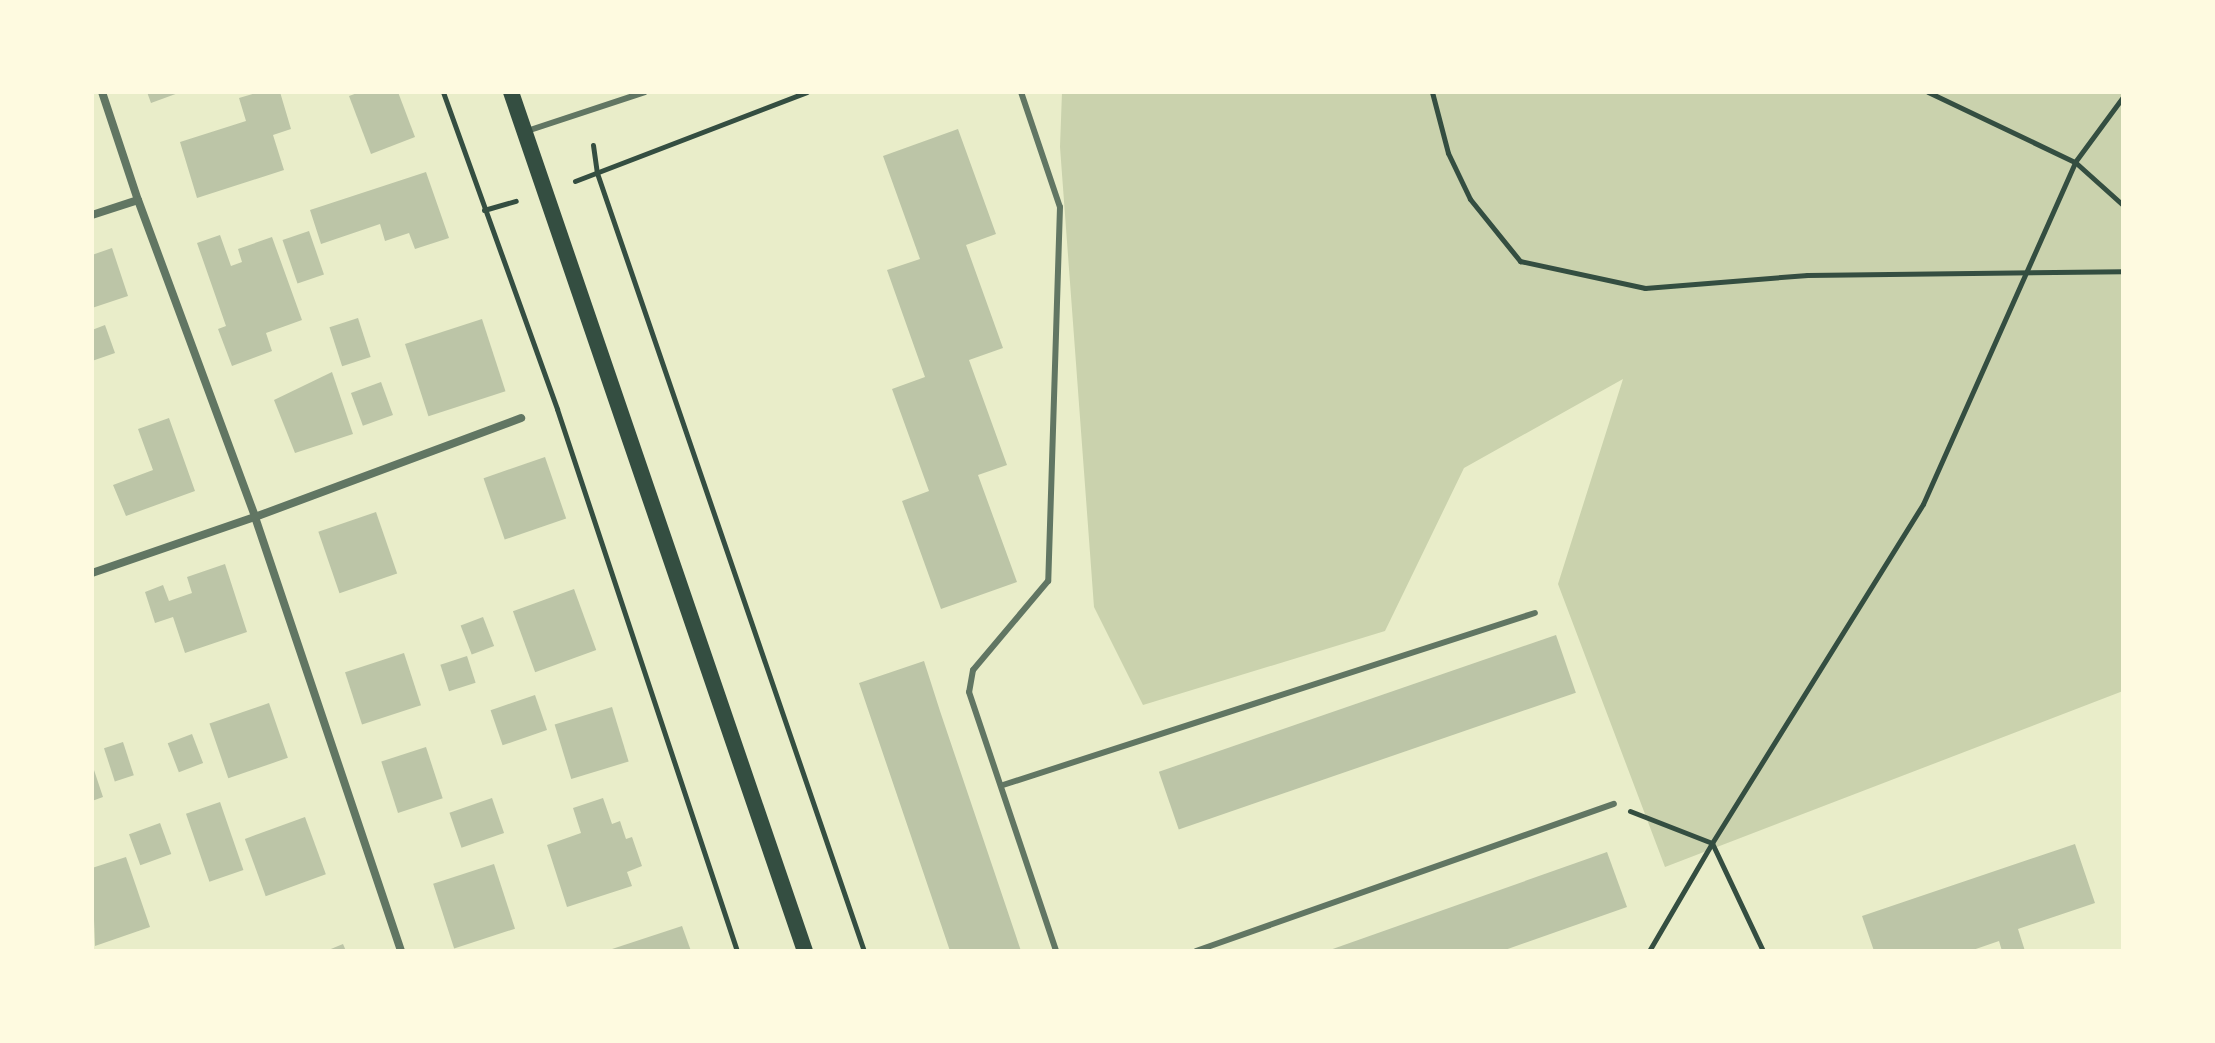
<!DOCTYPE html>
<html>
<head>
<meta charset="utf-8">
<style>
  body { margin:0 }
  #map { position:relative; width:2215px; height:1043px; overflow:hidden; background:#e9edc9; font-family:Overpass,sans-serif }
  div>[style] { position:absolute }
  .green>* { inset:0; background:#cad2ad }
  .building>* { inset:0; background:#bcc5a7; transform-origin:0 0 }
  .path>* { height:5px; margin:-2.5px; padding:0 2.5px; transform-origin:2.5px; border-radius:2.5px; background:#344e41 }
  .service>* { height:6px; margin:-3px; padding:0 3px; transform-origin:3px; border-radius:3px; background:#617663 }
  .minor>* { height:8px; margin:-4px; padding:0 4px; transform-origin:4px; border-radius:4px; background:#617663 }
  .secondary>* { height:16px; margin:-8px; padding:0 8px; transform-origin:8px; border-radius:8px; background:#344e41 }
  span { translate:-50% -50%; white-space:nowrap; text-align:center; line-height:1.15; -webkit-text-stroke:8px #fefae0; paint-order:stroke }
  .frame { position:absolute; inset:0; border:94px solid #fefae0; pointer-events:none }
</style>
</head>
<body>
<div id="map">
  <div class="green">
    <i style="clip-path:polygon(1062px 92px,2123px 92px,2123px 691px,1665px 867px,1558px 584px,1623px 379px,1464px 468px,1385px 631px,1143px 705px,1094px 607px,1060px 147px)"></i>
  </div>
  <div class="building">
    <i style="clip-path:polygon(147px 92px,181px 92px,151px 103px)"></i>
    <i style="clip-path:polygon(259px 92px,280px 92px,291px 129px,273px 135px,284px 170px,197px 198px,180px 142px,246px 121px,239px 98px)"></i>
    <i style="clip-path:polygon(360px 92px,398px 92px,415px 137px,371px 154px,349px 96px)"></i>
    <i style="clip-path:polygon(958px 129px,996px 234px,966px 245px,1003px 348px,969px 360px,1007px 465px,978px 475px,1017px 582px,941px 609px,902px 501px,929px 491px,892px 389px,925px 377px,887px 270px,920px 259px,883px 156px)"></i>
    <i style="clip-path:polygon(426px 172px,449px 238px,415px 249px,409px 233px,385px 241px,380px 224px,321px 244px,310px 210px)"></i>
    <i style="left:309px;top:231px;width:46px;height:28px;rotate:71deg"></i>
    <i style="clip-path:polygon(220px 235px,231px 266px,242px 262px,238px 249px,272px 237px,302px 320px,266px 333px,272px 351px,232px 366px,218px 329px,226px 326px,197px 243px)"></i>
    <i style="clip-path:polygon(112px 248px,128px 296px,92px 308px,92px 255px)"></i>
    <i style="left:358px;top:318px;width:41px;height:30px;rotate:72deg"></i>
    <i style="left:482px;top:319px;width:76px;height:81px;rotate:72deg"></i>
    <i style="clip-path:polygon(105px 325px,115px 353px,92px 361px,92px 330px)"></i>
    <i style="clip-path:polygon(332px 372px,353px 434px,295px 453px,274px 400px)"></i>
    <i style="left:381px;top:382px;width:35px;height:32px;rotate:70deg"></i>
    <i style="clip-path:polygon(169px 418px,195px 491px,126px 516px,113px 485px,153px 470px,138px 429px)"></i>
    <i style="left:545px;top:457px;width:65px;height:65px;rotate:71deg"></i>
    <i style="left:376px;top:512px;width:65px;height:61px;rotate:71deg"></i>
    <i style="clip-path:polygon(225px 564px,247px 632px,185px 653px,173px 617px,155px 623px,145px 592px,163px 585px,169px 601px,192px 593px,187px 577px)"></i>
    <i style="left:574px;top:589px;width:65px;height:65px;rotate:70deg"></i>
    <i style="left:483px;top:617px;width:31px;height:24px;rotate:69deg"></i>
    <i style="left:1556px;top:635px;width:61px;height:420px;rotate:71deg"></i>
    <i style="left:404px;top:653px;width:55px;height:62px;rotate:72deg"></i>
    <i style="left:467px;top:656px;width:28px;height:28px;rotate:72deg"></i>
    <i style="clip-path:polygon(924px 661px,940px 711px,1021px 951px,950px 951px,859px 683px)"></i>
    <i style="left:535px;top:695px;width:37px;height:47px;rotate:71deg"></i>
    <i style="left:269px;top:703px;width:58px;height:63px;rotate:71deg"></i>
    <i style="left:612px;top:707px;width:57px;height:60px;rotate:73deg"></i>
    <i style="left:192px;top:734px;width:31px;height:26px;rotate:69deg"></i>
    <i style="left:123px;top:742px;width:35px;height:20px;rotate:72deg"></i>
    <i style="left:426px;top:747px;width:54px;height:47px;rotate:72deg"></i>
    <i style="clip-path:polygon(92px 764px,103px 797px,92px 801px)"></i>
    <i style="left:492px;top:798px;width:37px;height:45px;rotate:71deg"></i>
    <i style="clip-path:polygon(603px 798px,612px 824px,620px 821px,626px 839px,632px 837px,642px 866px,627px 872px,632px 886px,567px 907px,547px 845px,581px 833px,573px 808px)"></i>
    <i style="left:220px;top:802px;width:72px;height:36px;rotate:71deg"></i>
    <i style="left:305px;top:817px;width:61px;height:64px;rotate:70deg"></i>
    <i style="left:160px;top:823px;width:33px;height:33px;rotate:70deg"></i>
    <i style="clip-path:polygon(2075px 844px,2095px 903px,2018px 929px,2025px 951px,2002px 951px,1999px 941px,1970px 951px,1874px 951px,1862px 916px)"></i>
    <i style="clip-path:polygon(1607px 852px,1627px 907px,1502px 951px,1327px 951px)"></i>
    <i style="clip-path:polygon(126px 857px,150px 927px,95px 946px,92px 868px)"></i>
    <i style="left:494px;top:864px;width:68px;height:64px;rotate:72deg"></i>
    <i style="clip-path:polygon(682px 926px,691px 951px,610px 951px,609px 950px)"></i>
    <i style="clip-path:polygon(343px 944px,346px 951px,326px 951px)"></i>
  </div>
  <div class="path">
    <i style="left:443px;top:92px;width:337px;rotate:70.2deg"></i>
    <i style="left:557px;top:409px;width:571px;rotate:71.63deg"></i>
    <i style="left:1432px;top:92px;width:63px;rotate:75.3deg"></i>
    <i style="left:1448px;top:153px;width:51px;rotate:64.4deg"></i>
    <i style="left:1470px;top:199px;width:80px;rotate:51.1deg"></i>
    <i style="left:1520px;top:261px;width:128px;rotate:12.2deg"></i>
    <i style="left:1645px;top:288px;width:163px;rotate:-4.6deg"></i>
    <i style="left:1807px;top:275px;width:316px;rotate:-0.7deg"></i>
    <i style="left:1928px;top:92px;width:163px;rotate:25.5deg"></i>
    <i style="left:2075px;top:162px;width:64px;rotate:41.9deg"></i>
    <i style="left:593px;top:145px;width:28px;rotate:82deg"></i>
    <i style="left:597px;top:173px;width:823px;rotate:71.06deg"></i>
    <i style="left:575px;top:181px;width:248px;rotate:-21deg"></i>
    <i style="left:484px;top:210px;width:33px;rotate:-16deg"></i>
    <i style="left:1630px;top:811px;width:88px;rotate:21.3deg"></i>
    <i style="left:1712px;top:843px;width:119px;rotate:64.7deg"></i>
    <i style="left:1649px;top:951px;width:125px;rotate:-59.7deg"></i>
    <i style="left:1712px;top:843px;width:399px;rotate:-58.1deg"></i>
    <i style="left:1923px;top:504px;width:374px;rotate:-66deg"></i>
    <i style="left:2075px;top:162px;width:81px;rotate:-53.6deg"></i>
  </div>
  <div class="service">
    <i style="left:1021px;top:92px;width:121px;rotate:71.3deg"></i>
    <i style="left:1060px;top:207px;width:374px;rotate:91.8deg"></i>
    <i style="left:1048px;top:581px;width:116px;rotate:130.1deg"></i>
    <i style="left:973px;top:670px;width:22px;rotate:100deg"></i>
    <i style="left:969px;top:692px;width:273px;rotate:71.4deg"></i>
    <i style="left:527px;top:131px;width:124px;rotate:-18.3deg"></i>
    <i style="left:1003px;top:785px;width:559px;rotate:-17.92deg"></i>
    <i style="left:1196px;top:951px;width:443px;rotate:-19.4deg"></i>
  </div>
  <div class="minor">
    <i style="left:102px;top:92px;width:114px;rotate:71.6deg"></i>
    <i style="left:138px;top:200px;width:338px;rotate:69.7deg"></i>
    <i style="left:255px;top:517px;width:458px;rotate:71.4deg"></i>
    <i style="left:92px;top:215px;width:48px;rotate:-18.1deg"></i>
    <i style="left:92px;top:573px;width:172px;rotate:-19deg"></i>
    <i style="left:255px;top:517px;width:284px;rotate:-20.4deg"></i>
  </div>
  <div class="secondary">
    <i style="left:511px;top:92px;width:908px;rotate:71.11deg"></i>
  </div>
  <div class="frame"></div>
</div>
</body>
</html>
